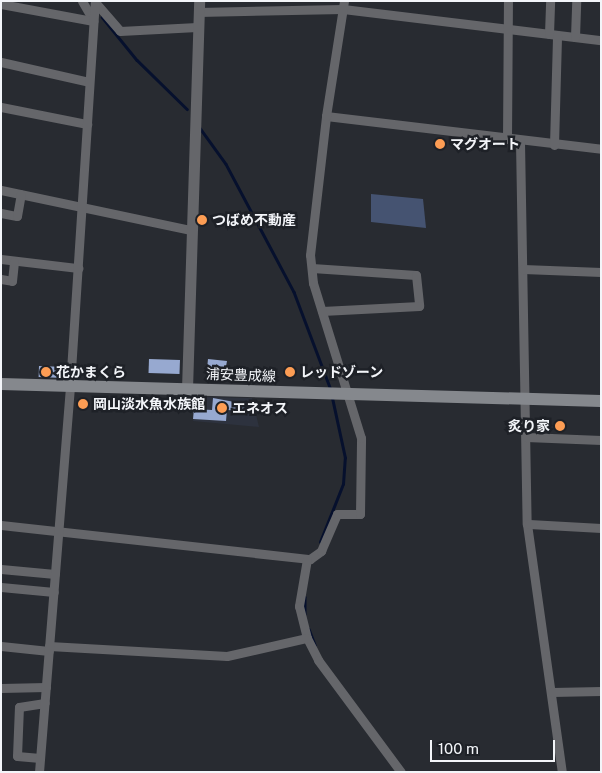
<!DOCTYPE html>
<html>
<head>
<meta charset="utf-8">
<style>
  body { margin:0 }
  #map { position:relative; width:602px; height:773px; overflow:hidden; background:#282b31; font-family:"Public Sans","Noto Sans JP",sans-serif }
  div>[style] { position:absolute }
  .built>* { inset:0; background:#2d323e }
  .green>* { inset:0; background:#455371 }
  .stream>* { height:2.5px; margin:-1.25px; padding:0 1.25px; transform-origin:1.25px; border-radius:1.25px; background:#06102d }
  .building>* { inset:0; background:#97a9d0; transform-origin:0 0 }
  .minor>* { height:9px; margin:-4.5px; padding:0 4.5px; transform-origin:4.5px; border-radius:4.5px; background:#65666a }
  .tertiary>* { height:11px; margin:-5.5px; padding:0 5.5px; transform-origin:5.5px; border-radius:5.5px; background:#65666a }
  .secondary>* { height:12px; margin:-6px; padding:0 6px; transform-origin:6px; border-radius:6px; background:#85888d }
  .dots>* { width:14px; height:14px; translate:-50% -50%; box-sizing:border-box; border:2px solid #1e2127; border-radius:50% }
  span { translate:-50% -50%; white-space:nowrap; text-align:center; line-height:1.15; -webkit-text-stroke:5px #1e2127; paint-order:stroke }
  .poi-label { font-size:14px; color:#f3f5f9; font-weight:700 }
  .left { translate:0 -50%; text-align:left }
  .right { translate:-100% -50%; text-align:right }
  .street-label { font-size:14px; color:#f3f5f9 }
  .frame { position:absolute; inset:0; border:2px solid #f3f5f9; pointer-events:none }
  .scale { position:absolute; left:430px; top:740px; width:125px; height:22px; box-sizing:border-box; border:2px solid #f3f5f9; border-top:0; padding-left:6px; font-size:15px; line-height:18px; white-space:nowrap; color:#f3f5f9; -webkit-text-stroke:4px #1e2127; paint-order:stroke }
</style>
</head>
<body>
<div id="map">
  <div class="built">
    <i style="clip-path:polygon(194px 397px,252px 398px,259px 427px,193px 421px)"></i>
  </div>
  <div class="green">
    <i style="clip-path:polygon(371px 194px,423px 199px,426px 228px,371px 222px)"></i>
  </div>
  <div class="stream">
    <i style="left:102px;top:17px;width:55px;rotate:50.9deg"></i>
    <i style="left:137px;top:60px;width:70px;rotate:44.4deg"></i>
    <i style="left:200px;top:128px;width:44px;rotate:54.2deg"></i>
    <i style="left:226px;top:164px;width:145px;rotate:62deg"></i>
    <i style="left:294px;top:292px;width:105px;rotate:69.3deg"></i>
    <i style="left:320px;top:542px;width:62px;rotate:-68.4deg"></i>
    <i style="left:343px;top:484px;width:26px;rotate:-86deg"></i>
    <i style="left:345px;top:458px;width:61px;rotate:-102.2deg"></i>
    <i style="left:305px;top:597px;width:17px;rotate:90deg"></i>
    <i style="left:309px;top:629px;width:17px;rotate:69deg"></i>
  </div>
  <div class="building">
    <i style="left:149px;top:359px;width:31px;height:14px;rotate:2deg"></i>
    <i style="clip-path:polygon(208px 359px,227px 361px,225px 372px,207px 369px)"></i>
    <i style="left:39px;top:366px;width:26px;height:11px;rotate:2deg"></i>
    <i style="clip-path:polygon(213px 398px,245px 404px,244px 411px,227px 410px,226px 421px,193px 419px,194px 409px,212px 410px)"></i>
  </div>
  <div class="minor">
    <i style="left:82px;top:1px;width:22px;rotate:60deg"></i>
    <i style="left:95px;top:2px;width:38px;rotate:49deg"></i>
    <i style="left:120px;top:31px;width:77px;rotate:-3deg"></i>
    <i style="left:1px;top:4px;width:94px;rotate:10.5deg"></i>
    <i style="left:198px;top:12px;width:145px;rotate:-1.2deg"></i>
    <i style="left:343px;top:9px;width:260px;rotate:6.9deg"></i>
    <i style="left:549px;top:34px;width:33px;rotate:-88deg"></i>
    <i style="left:575px;top:37px;width:36px;rotate:-88deg"></i>
    <i style="left:1px;top:62px;width:90px;rotate:12.8deg"></i>
    <i style="left:1px;top:107px;width:88px;rotate:11.2deg"></i>
    <i style="left:326px;top:116px;width:277px;rotate:6.8deg"></i>
    <i style="left:507px;top:139px;width:138px;rotate:-89.6deg"></i>
    <i style="left:520px;top:142px;width:382px;rotate:89deg"></i>
    <i style="left:527px;top:524px;width:250px;rotate:82deg"></i>
    <i style="left:554px;top:145px;width:110px;rotate:-88.4deg"></i>
    <i style="left:1px;top:190px;width:193px;rotate:11.9deg"></i>
    <i style="left:1px;top:213px;width:16px;rotate:11deg"></i>
    <i style="left:17px;top:216px;width:22px;rotate:-80deg"></i>
    <i style="left:1px;top:259px;width:78px;rotate:6.7deg"></i>
    <i style="left:312px;top:268px;width:104px;rotate:3.9deg"></i>
    <i style="left:416px;top:275px;width:31px;rotate:84deg"></i>
    <i style="left:419px;top:306px;width:97px;rotate:177deg"></i>
    <i style="left:523px;top:269px;width:78px;rotate:2.2deg"></i>
    <i style="left:1px;top:279px;width:11px;rotate:10deg"></i>
    <i style="left:12px;top:281px;width:19px;rotate:-84deg"></i>
    <i style="left:526px;top:437px;width:75px;rotate:2.3deg"></i>
    <i style="left:529px;top:524px;width:72px;rotate:3.2deg"></i>
    <i style="left:1px;top:525px;width:311px;rotate:6.3deg"></i>
    <i style="left:310px;top:559px;width:14px;rotate:-36deg"></i>
    <i style="left:321px;top:551px;width:40px;rotate:-66.6deg"></i>
    <i style="left:337px;top:514px;width:23px"></i>
    <i style="left:360px;top:514px;width:76px;rotate:-89.2deg"></i>
    <i style="left:361px;top:438px;width:162px;rotate:-107.2deg"></i>
    <i style="left:313px;top:283px;width:28px;rotate:-96deg"></i>
    <i style="left:310px;top:255px;width:140px;rotate:-83.4deg"></i>
    <i style="left:326px;top:116px;width:116px;rotate:-81.1deg"></i>
    <i style="left:307px;top:559px;width:48px;rotate:99.7deg"></i>
    <i style="left:299px;top:606px;width:33px;rotate:76deg"></i>
    <i style="left:307px;top:638px;width:25px;rotate:63deg"></i>
    <i style="left:318px;top:660px;width:139px;rotate:53.5deg"></i>
    <i style="left:1px;top:569px;width:54px;rotate:5.3deg"></i>
    <i style="left:1px;top:587px;width:53px;rotate:5.4deg"></i>
    <i style="left:1px;top:646px;width:48px;rotate:5.9deg"></i>
    <i style="left:49px;top:646px;width:178px;rotate:3.2deg"></i>
    <i style="left:227px;top:656px;width:82px;rotate:-12.7deg"></i>
    <i style="left:1px;top:688px;width:45px;rotate:-1.3deg"></i>
    <i style="left:552px;top:692px;width:49px;rotate:-1.2deg"></i>
    <i style="left:40px;top:758px;width:23px;rotate:-175deg"></i>
    <i style="left:17px;top:756px;width:49px;rotate:-87.7deg"></i>
    <i style="left:19px;top:707px;width:26px;rotate:-9deg"></i>
    <i style="left:39px;top:772px;width:387px;rotate:-85.4deg"></i>
    <i style="left:70px;top:386px;width:386px;rotate:-86.3deg"></i>
  </div>
  <div class="tertiary">
    <i style="left:187px;top:389px;width:388px;rotate:-88.2deg"></i>
  </div>
  <div class="secondary">
    <i style="left:1px;top:384px;width:600px;rotate:1.62deg"></i>
  </div>
  <div class="dots">
    <i style="left:440px;top:144px;background:#fd9d54"></i>
    <i style="left:202px;top:220px;background:#fd9d54"></i>
    <i style="left:46px;top:372px;background:#fd9d54"></i>
    <i style="left:290px;top:372px;background:#fd9d54"></i>
    <i style="left:83px;top:404px;background:#fd9d54"></i>
    <i style="left:222px;top:408px;background:#fd9d54"></i>
    <i style="left:560px;top:426px;background:#fd9d54"></i>
  </div>
  <div class="poi-label">
    <span class="left" style="left:450px;top:144px">マグオート</span>
    <span class="left" style="left:212px;top:220px">つばめ不動産</span>
    <span class="left" style="left:56px;top:372px">花かまくら</span>
    <span class="left" style="left:300px;top:372px">レッドゾーン</span>
    <span class="left" style="left:93px;top:404px">岡山淡水魚水族館</span>
    <span class="left" style="left:232px;top:408px">エネオス</span>
    <span class="right" style="left:550px;top:426px">炙り家</span>
  </div>
  <div class="street-label">
    <span style="left:241px;top:375px;rotate:2deg">浦安豊成線</span>
  </div>
  <div class="frame"></div>
  <div class="scale">100 m</div>
</div>
</body>
</html>
